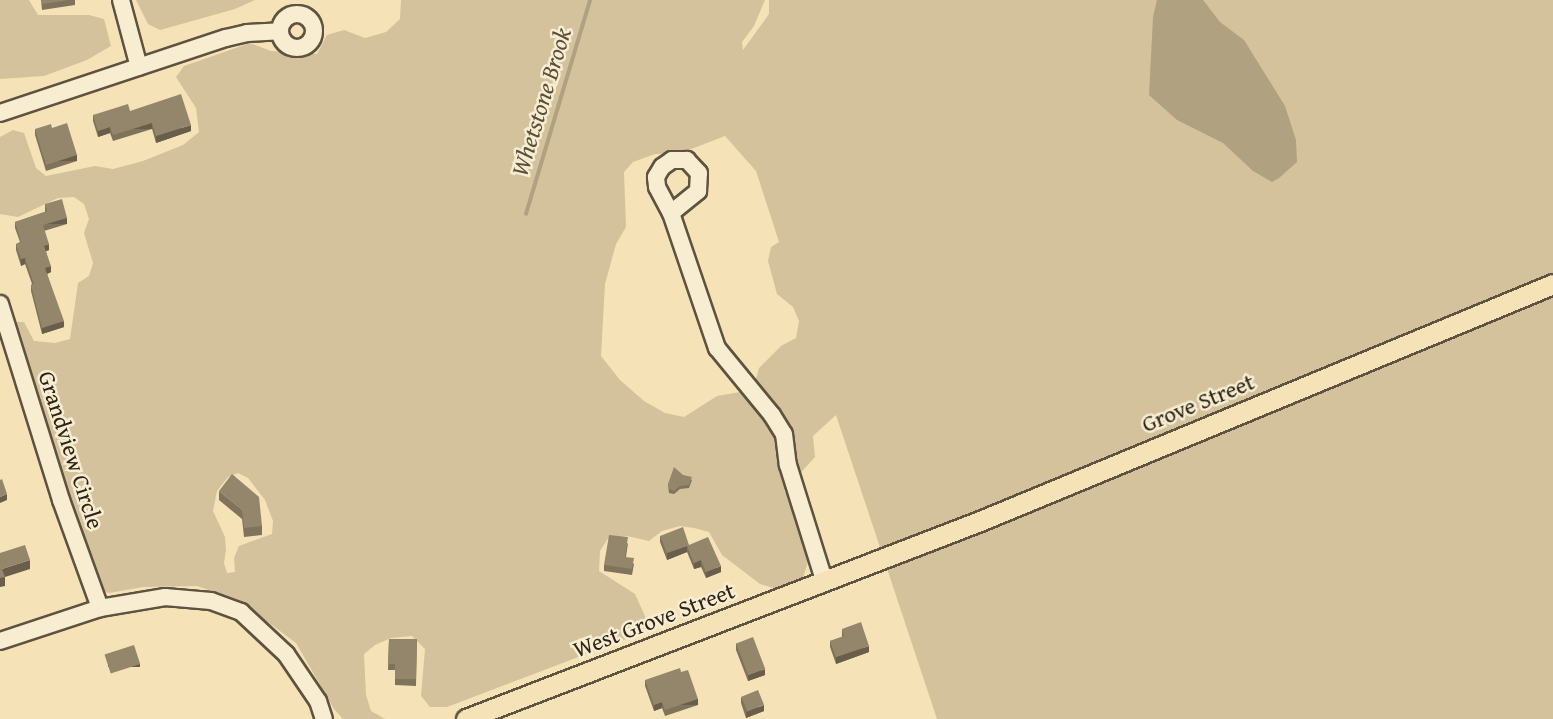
<!DOCTYPE html>
<html>
<head>
<meta charset="utf-8">
<style>
  body { margin:0 }
  #map { position:relative; width:1553px; height:719px; overflow:hidden; background:#f5e3b7; font-family:"Gentium Book Plus",serif }
  div>[style] { position:absolute }
  .green>* { inset:0; background:#d3c29c }
  .water>* { inset:0; background:#b0a181 }
  .stream>* { height:3.5px; margin:-1.75px; padding:0 1.75px; transform-origin:1.75px; border-radius:1.75px; background:#b0a181 }
  .roads { filter:drop-shadow(2px 0 #5e5240) drop-shadow(-2px 0 #5e5240) drop-shadow(0 2px #5e5240) drop-shadow(0 -2px #5e5240) }
  .minor>* { height:16px; margin:-8px; padding:0 8px; transform-origin:8px; border-radius:8px; background:#f8edd0 }
  .minor>.ring { margin:-8px; padding:0; box-sizing:content-box; background:none; border:16px solid #f8edd0; border-radius:50% }
  .major>* { height:19px; margin:-9.5px; padding:0 9.5px; transform-origin:9.5px; border-radius:9.5px; background:#f5e3b7 }
  .wall>* { inset:0; background:#7f735c }
  .shaded-wall>* { inset:0; background:#685e4b; transform-origin:0 0 }
  .building>* { inset:0; background:#94866b; transform-origin:0 0 }
  span { translate:-50% -50%; white-space:nowrap; text-align:center; line-height:1.15; -webkit-text-stroke:5px #f8edd0; paint-order:stroke }
  .street-label { font-size:23px; color:#2b2218 }
  .water-label { font-size:24px; color:#5a4e3d; font-style:italic }
</style>
</head>
<body>
<div id="map">
  <div class="green">
    <i style="clip-path:polygon(0 0,29px 0,38px 15px,89px 15px,104px 19px,111px 46px,87px 60px,44px 76px,0 79px)"></i>
    <i style="clip-path:polygon(136px 0,255px 0,235px 9px,160px 30px,148px 24px)"></i>
    <i style="clip-path:polygon(evenodd,401px 0,765px 0,754px 26px,742px 42px,743px 50px,769px 14px,769px 0,1553px 0,1553px 719px,937px 719px,836px 415px,813px 436px,815px 457px,784px 491px,793px 499px,814px 542px,802px 581px,773px 588px,760px 584px,722px 555px,709px 532px,694px 528px,680px 526px,662px 531px,649px 541px,627px 536px,609px 537px,600px 551px,599px 571px,635px 594px,645px 616px,647px 631px,447px 707px,430px 707px,421px 696px,425px 649px,412px 636px,391px 638px,375px 645px,364px 654px,366px 695px,371px 711px,385px 719px,343px 719px,334px 709px,296px 643px,238px 600px,197px 586px,143px 587px,109px 593px,98px 589px,18px 343px,15px 322px,24px 322px,34px 341px,55px 343px,70px 339px,78px 283px,89px 276px,93px 263px,84px 233px,89px 219px,84px 204px,74px 197px,58px 198px,18px 217px,0 214px,0 137px,13px 130px,24px 133px,36px 168px,46px 176px,95px 166px,113px 169px,143px 161px,183px 145px,199px 132px,196px 108px,176px 77px,184px 66px,250px 43px,271px 51px,317px 54px,327px 35px,344px 30px,365px 38px,386px 32px,400px 19px,401px 0,725px 136px,756px 171px,779px 242px,771px 247px,768px 261px,777px 294px,793px 307px,799px 321px,796px 338px,781px 346px,759px 368px,754px 386px,740px 392px,717px 396px,684px 417px,665px 413px,644px 401px,620px 380px,601px 356px,605px 284px,616px 244px,626px 227px,624px 172px,633px 162px,655px 154px,681px 153px,725px 136px,401px 0,238px 473px,248px 478px,265px 500px,273px 521px,272px 534px,239px 546px,234px 558px,235px 572px,227px 573px,224px 563px,226px 550px,225px 537px,213px 511px,217px 491px,228px 477px,238px 473px)"></i>
  </div>
  <div class="water">
    <i style="clip-path:polygon(1157px 0,1203px 0,1220px 22px,1244px 40px,1285px 106px,1296px 140px,1297px 162px,1279px 178px,1272px 182px,1253px 171px,1223px 143px,1177px 120px,1149px 95px,1153px 17px)"></i>
  </div>
  <div class="stream">
    <i style="left:526px;top:214px;width:223px;rotate:-73.3deg"></i>
  </div>
  <div class="roads">
    <div class="minor">
      <i style="left:121px;top:0;width:69px;rotate:75deg"></i>
      <i class="ring" style="left:280px;top:14px;width:18px;height:18px"></i>
      <i style="left:0;top:113px;width:238px;rotate:-18.4deg"></i>
      <i style="left:226px;top:38px;width:22px;rotate:-13deg"></i>
      <i style="left:247px;top:33px;width:33px;rotate:-3deg"></i>
      <i style="left:671px;top:213px;width:35px;rotate:-39deg"></i>
      <i style="left:698px;top:191px;width:18px;rotate:-87deg"></i>
      <i style="left:699px;top:173px;width:18px;rotate:-133deg"></i>
      <i style="left:687px;top:160px;width:15px;rotate:180deg"></i>
      <i style="left:672px;top:160px;width:12px;rotate:145deg"></i>
      <i style="left:662px;top:167px;width:12px;rotate:121deg"></i>
      <i style="left:656px;top:177px;width:10px;rotate:84deg"></i>
      <i style="left:657px;top:187px;width:30px;rotate:62deg"></i>
      <i style="left:671px;top:213px;width:143px;rotate:71.2deg"></i>
      <i style="left:717px;top:348px;width:87px;rotate:50.6deg"></i>
      <i style="left:772px;top:415px;width:22px;rotate:58deg"></i>
      <i style="left:784px;top:434px;width:31px;rotate:83deg"></i>
      <i style="left:788px;top:465px;width:121px;rotate:72.6deg"></i>
      <i style="left:0;top:304px;width:205px;rotate:72.7deg"></i>
      <i style="left:61px;top:500px;width:115px;rotate:70.1deg"></i>
      <i style="left:0;top:641px;width:105px;rotate:-18.3deg"></i>
      <i style="left:100px;top:608px;width:66px;rotate:-9.6deg"></i>
      <i style="left:165px;top:597px;width:46px;rotate:5deg"></i>
      <i style="left:211px;top:601px;width:32px;rotate:20deg"></i>
      <i style="left:241px;top:612px;width:62px;rotate:43deg"></i>
      <i style="left:286px;top:654px;width:57px;rotate:55.8deg"></i>
      <i style="left:318px;top:701px;width:19px;rotate:72deg"></i>
    </div>
    <div class="major">
      <i style="left:466px;top:719px;width:551px;rotate:-21.07deg"></i>
      <i style="left:980px;top:521px;width:620px;rotate:-22.47deg"></i>
    </div>
  </div>
  <div class="wall">
    <i style="clip-path:polygon(41px 0,75px 0,75px 5px,42px 10px)"></i>
    <i style="clip-path:polygon(130px 111px,191px 131px,156px 143px,152px 129px,113px 141px,110px 133px,98px 137px,93px 121px,93px 115px)"></i>
    <i style="clip-path:polygon(52px 128px,77px 161px,46px 171px,35px 135px,35px 129px)"></i>
    <i style="clip-path:polygon(45px 204px,67px 224px,44px 231px,49px 250px,46px 251px,51px 272px,47px 274px,64px 327px,42px 334px,31px 291px,31px 285px,32px 284px,25px 264px,21px 266px,16px 250px,16px 244px,20px 242px,15px 228px,15px 222px,45px 212px)"></i>
    <i style="clip-path:polygon(683px 475px,692px 480px,689px 488px,680px 489px,674px 494px,669px 493px,668px 484px)"></i>
    <i style="clip-path:polygon(219px 491px,262px 526px,262px 535px,244px 537px,242px 519px,219px 500px)"></i>
    <i style="clip-path:polygon(660px 536px,689px 545px,721px 572px,706px 578px,701px 567px,694px 569px,687px 552px,667px 560px,660px 542px)"></i>
    <i style="clip-path:polygon(628px 543px,626px 557px,634px 564px,632px 575px,604px 571px,604px 565px)"></i>
    <i style="clip-path:polygon(842px 629px,869px 652px,836px 664px,830px 647px,830px 641px,842px 637px)"></i>
    <i style="clip-path:polygon(389px 639px,417px 639px,416px 686px,395px 685px,395px 670px,388px 670px)"></i>
    <i style="clip-path:polygon(736px 643px,765px 675px,748px 681px,736px 650px)"></i>
    <i style="clip-path:polygon(645px 680px,698px 705px,665px 716px,662px 708px,654px 711px,645px 686px)"></i>
    <i style="clip-path:polygon(741px 697px,764px 711px,746px 718px,741px 703px)"></i>
  </div>
  <div class="shaded-wall">
    <i style="left:152px;top:123px;width:6px;height:41px;rotate:90deg"></i>
    <i style="clip-path:polygon(191px 125px,191px 131px,156px 143px,156px 136px)"></i>
    <i style="clip-path:polygon(110px 127px,110px 133px,98px 137px,98px 131px)"></i>
    <i style="left:77px;top:155px;width:6px;height:33px;rotate:90deg"></i>
    <i style="left:67px;top:218px;width:6px;height:25px;rotate:90deg"></i>
    <i style="clip-path:polygon(49px 244px,49px 250px,44px 252px,44px 246px)"></i>
    <i style="clip-path:polygon(25px 258px,25px 264px,21px 266px,21px 259px)"></i>
    <i style="clip-path:polygon(51px 266px,51px 272px,45px 275px,45px 268px)"></i>
    <i style="clip-path:polygon(64px 321px,64px 327px,42px 334px,42px 328px)"></i>
    <i style="clip-path:polygon(7px 494px,7px 500px,0 503px,0 497px)"></i>
    <i style="clip-path:polygon(687px 546px,687px 552px,667px 560px,667px 553px)"></i>
    <i style="clip-path:polygon(30px 560px,30px 569px,5px 577px,5px 586px,0 587px,0 578px,2px 569px)"></i>
    <i style="clip-path:polygon(701px 560px,701px 567px,694px 569px,694px 563px)"></i>
    <i style="clip-path:polygon(721px 566px,721px 572px,706px 578px,706px 572px)"></i>
    <i style="clip-path:polygon(869px 646px,869px 652px,836px 664px,836px 657px)"></i>
    <i style="left:140px;top:664px;width:3px;height:32px;rotate:90deg"></i>
    <i style="clip-path:polygon(765px 669px,765px 675px,748px 681px,748px 675px)"></i>
    <i style="left:698px;top:699px;width:6px;height:35px;rotate:90deg"></i>
    <i style="clip-path:polygon(662px 702px,662px 708px,654px 711px,654px 705px)"></i>
    <i style="clip-path:polygon(764px 705px,764px 711px,746px 718px,746px 712px)"></i>
  </div>
  <div class="building">
    <i style="clip-path:polygon(42px 0,69px 0,42px 4px)"></i>
    <i style="clip-path:polygon(181px 94px,191px 125px,156px 136px,152px 123px,113px 135px,110px 127px,98px 131px,93px 115px,128px 104px,130px 111px)"></i>
    <i style="clip-path:polygon(67px 123px,77px 155px,46px 165px,35px 129px,51px 124px,52px 128px)"></i>
    <i style="clip-path:polygon(62px 199px,67px 218px,43px 225px,49px 244px,44px 246px,51px 266px,45px 268px,64px 321px,42px 328px,31px 285px,34px 284px,25px 258px,21px 259px,16px 244px,21px 242px,15px 222px,47px 211px,45px 204px)"></i>
    <i style="clip-path:polygon(674px 467px,683px 475px,692px 477px,689px 485px,680px 486px,674px 491px,669px 489px,668px 484px)"></i>
    <i style="clip-path:polygon(232px 474px,259px 497px,262px 526px,244px 528px,242px 510px,219px 491px)"></i>
    <i style="clip-path:polygon(2px 479px,7px 494px,0 497px,0 480px)"></i>
    <i style="clip-path:polygon(683px 527px,689px 545px,708px 537px,721px 566px,706px 572px,701px 560px,694px 563px,687px 546px,667px 553px,660px 536px)"></i>
    <i style="clip-path:polygon(609px 535px,628px 537px,625px 557px,634px 558px,632px 569px,604px 565px)"></i>
    <i style="clip-path:polygon(25px 545px,30px 560px,2px 569px,5px 577px,0 578px,0 553px)"></i>
    <i style="clip-path:polygon(861px 622px,869px 646px,836px 657px,830px 641px,844px 636px,842px 629px)"></i>
    <i style="left:753px;top:637px;width:34px;height:18px;rotate:69deg"></i>
    <i style="clip-path:polygon(389px 639px,417px 639px,416px 679px,395px 679px,395px 664px,388px 664px)"></i>
    <i style="left:134px;top:645px;width:20px;height:31px;rotate:72deg"></i>
    <i style="clip-path:polygon(680px 668px,681px 672px,688px 670px,698px 699px,665px 710px,662px 702px,654px 705px,645px 680px)"></i>
    <i style="left:758px;top:690px;width:16px;height:18px;rotate:68deg"></i>
  </div>
  <div class="street-label">
    <span style="left:1198px;top:403px;rotate:-22deg">Grove Street</span>
    <span style="left:71px;top:450px;rotate:72deg">Grandview Circle</span>
    <span style="left:654px;top:620px;rotate:-21deg">West Grove Street</span>
  </div>
  <div class="water-label">
    <span style="left:541px;top:102px;rotate:-73deg">Whetstone Brook</span>
  </div>
</div>
</body>
</html>
